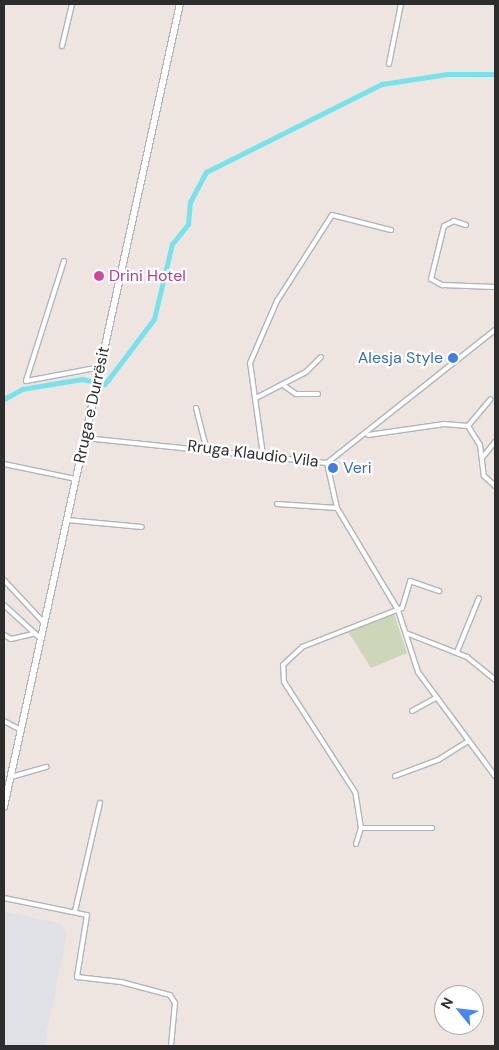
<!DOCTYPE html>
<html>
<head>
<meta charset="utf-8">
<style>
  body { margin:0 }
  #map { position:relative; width:499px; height:1050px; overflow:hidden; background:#eee5e0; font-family:"DM Sans",sans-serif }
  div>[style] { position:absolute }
  .industrial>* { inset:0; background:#e0e0e7 }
  .cemetery>* { inset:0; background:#cdd7b7 }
  .canal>* { height:5px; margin:-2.5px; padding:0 2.5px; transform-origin:2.5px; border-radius:2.5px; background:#76e3ec }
  .roads { filter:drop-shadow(1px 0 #b0b5bc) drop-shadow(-1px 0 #b0b5bc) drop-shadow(0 1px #b0b5bc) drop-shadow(0 -1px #b0b5bc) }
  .street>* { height:4px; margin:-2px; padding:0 2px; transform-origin:2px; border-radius:2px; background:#fff }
  .secondary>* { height:5.5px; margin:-2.75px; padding:0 2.75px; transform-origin:2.75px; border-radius:2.75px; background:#fff }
  .dots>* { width:14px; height:14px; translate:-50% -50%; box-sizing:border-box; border:2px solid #fff; border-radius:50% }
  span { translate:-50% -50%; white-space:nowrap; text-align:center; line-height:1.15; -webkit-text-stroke:4.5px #fff; paint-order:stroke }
  .hotel-label { font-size:16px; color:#b23c85 }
  .left { translate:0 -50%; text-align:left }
  .shop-label { font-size:16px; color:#366cbe }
  .right { translate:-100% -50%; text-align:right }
  .street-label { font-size:16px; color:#2d2d2d }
  .frame { position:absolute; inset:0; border:5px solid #2d2d2d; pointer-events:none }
  .north { position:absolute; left:434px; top:985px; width:50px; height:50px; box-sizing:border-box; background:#fff; border:1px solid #ababab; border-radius:50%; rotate:299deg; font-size:14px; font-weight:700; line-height:20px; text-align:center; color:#2d2d2d }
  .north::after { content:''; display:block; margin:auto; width:18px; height:22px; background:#4588f5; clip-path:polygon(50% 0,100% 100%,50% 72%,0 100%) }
</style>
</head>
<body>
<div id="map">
  <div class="industrial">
    <i style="clip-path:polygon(4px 911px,61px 924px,67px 933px,44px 1046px,4px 1046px)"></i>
  </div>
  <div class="cemetery">
    <i style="clip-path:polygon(394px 614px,407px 653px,371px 668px,347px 630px)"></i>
  </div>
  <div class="canal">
    <i style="left:4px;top:399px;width:21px;rotate:-29deg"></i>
    <i style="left:22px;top:389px;width:61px;rotate:-9.5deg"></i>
    <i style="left:82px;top:379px;width:23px;rotate:13deg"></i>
    <i style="left:104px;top:384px;width:6px;rotate:-45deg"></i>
    <i style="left:108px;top:380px;width:76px;rotate:-53deg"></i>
    <i style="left:154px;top:319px;width:77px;rotate:-76.5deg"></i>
    <i style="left:172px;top:244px;width:26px;rotate:-51deg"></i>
    <i style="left:188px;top:224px;width:22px;rotate:-85deg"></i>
    <i style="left:190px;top:202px;width:34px;rotate:-62deg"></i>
    <i style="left:206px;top:172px;width:197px;rotate:-26.6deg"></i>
    <i style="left:382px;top:84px;width:66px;rotate:-8.7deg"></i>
    <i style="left:447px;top:74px;width:48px"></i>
  </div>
  <div class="roads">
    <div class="street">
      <i style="left:62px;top:46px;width:43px;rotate:-76.6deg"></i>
      <i style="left:389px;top:64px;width:61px;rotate:-78.7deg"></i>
      <i style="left:466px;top:225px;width:13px;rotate:-162deg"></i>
      <i style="left:454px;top:221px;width:11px;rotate:153deg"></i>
      <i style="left:444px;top:226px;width:55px;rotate:103.8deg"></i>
      <i style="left:431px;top:279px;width:13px;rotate:29deg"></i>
      <i style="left:442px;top:285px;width:53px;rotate:2.2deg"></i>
      <i style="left:64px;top:261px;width:126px;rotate:107.6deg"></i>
      <i style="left:26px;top:381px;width:76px;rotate:-10.6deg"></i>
      <i style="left:283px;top:385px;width:16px;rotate:35deg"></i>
      <i style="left:296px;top:394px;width:22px"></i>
      <i style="left:256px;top:398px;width:56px;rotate:-27.5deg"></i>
      <i style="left:306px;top:372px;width:21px;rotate:-45deg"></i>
      <i style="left:196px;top:408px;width:40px;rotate:75.6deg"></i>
      <i style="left:468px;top:426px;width:35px;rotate:-50deg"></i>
      <i style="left:368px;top:435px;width:77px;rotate:-8.2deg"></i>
      <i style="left:444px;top:424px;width:24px;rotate:5deg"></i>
      <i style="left:468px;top:426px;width:22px;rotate:58deg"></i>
      <i style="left:480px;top:445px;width:31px;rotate:83deg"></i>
      <i style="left:484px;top:476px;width:15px;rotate:42deg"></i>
      <i style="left:85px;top:438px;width:243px;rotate:5.9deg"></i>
      <i style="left:327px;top:463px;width:214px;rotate:-38.4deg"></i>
      <i style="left:263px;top:455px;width:93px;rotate:-98deg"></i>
      <i style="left:250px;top:363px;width:68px;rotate:-66.5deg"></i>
      <i style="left:277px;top:301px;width:102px;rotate:-57.4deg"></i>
      <i style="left:332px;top:215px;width:61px;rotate:14.3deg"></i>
      <i style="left:482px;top:458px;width:21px;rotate:-51deg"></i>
      <i style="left:327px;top:463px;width:46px;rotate:77.5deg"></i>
      <i style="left:337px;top:508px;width:119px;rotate:59.1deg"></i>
      <i style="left:398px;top:610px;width:65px;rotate:72.1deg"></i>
      <i style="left:418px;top:672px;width:129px;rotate:53.5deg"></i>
      <i style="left:4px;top:464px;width:74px;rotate:11.8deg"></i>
      <i style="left:277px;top:504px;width:60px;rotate:3.8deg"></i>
      <i style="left:67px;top:520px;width:75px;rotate:5.3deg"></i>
      <i style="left:4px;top:580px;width:60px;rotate:47deg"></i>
      <i style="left:4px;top:605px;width:50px;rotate:42.6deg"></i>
      <i style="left:406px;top:633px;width:66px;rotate:21.5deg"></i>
      <i style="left:467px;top:657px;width:36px;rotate:39deg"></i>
      <i style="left:4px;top:635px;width:8px;rotate:30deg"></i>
      <i style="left:11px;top:639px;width:23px;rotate:-13deg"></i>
      <i style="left:457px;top:652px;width:58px;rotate:-67.8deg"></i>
      <i style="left:412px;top:711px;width:26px;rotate:-29deg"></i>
      <i style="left:4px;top:721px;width:19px;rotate:28deg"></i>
      <i style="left:395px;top:776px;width:46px;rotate:-20.4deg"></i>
      <i style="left:438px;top:760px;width:36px;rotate:-32deg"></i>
      <i style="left:11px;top:777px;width:37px;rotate:-16deg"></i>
      <i style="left:361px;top:828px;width:71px"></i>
      <i style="left:356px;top:844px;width:17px;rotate:-73deg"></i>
      <i style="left:361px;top:828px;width:36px;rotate:-99deg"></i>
      <i style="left:355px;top:792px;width:131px;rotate:-122.8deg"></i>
      <i style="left:284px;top:682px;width:17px;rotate:-93deg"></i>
      <i style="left:283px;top:665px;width:26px;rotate:-43deg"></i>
      <i style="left:302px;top:647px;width:107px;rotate:-21.3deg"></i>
      <i style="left:402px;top:608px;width:28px;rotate:-73deg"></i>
      <i style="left:410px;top:581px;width:31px;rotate:19deg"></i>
      <i style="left:4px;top:898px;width:85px;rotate:11.6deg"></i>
      <i style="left:87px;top:915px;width:63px;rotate:99.2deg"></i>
      <i style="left:77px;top:977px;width:44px;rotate:6.5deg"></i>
      <i style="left:121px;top:982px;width:51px;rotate:14.9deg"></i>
      <i style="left:170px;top:995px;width:9px;rotate:58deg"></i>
      <i style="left:175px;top:1003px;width:43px;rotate:95.3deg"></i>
      <i style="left:75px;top:911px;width:111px;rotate:-77deg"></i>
    </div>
    <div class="secondary">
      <i style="left:4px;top:807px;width:822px;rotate:-77.64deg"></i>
    </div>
  </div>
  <div class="dots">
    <i style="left:99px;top:276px;background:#d1479c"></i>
    <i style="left:453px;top:358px;background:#3f7fe0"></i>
    <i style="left:333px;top:468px;background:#3f7fe0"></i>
  </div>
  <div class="hotel-label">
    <span class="left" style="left:109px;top:276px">Drini Hotel</span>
  </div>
  <div class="shop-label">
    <span class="right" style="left:443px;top:358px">Alesja Style</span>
    <span class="left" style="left:343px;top:468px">Veri</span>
  </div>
  <div class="street-label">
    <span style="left:92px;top:405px;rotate:-78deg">Rruga e Durrësit</span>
    <span style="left:253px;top:454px;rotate:7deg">Rruga Klaudio Vila</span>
  </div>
  <div class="frame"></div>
  <div class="north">N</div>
</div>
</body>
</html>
